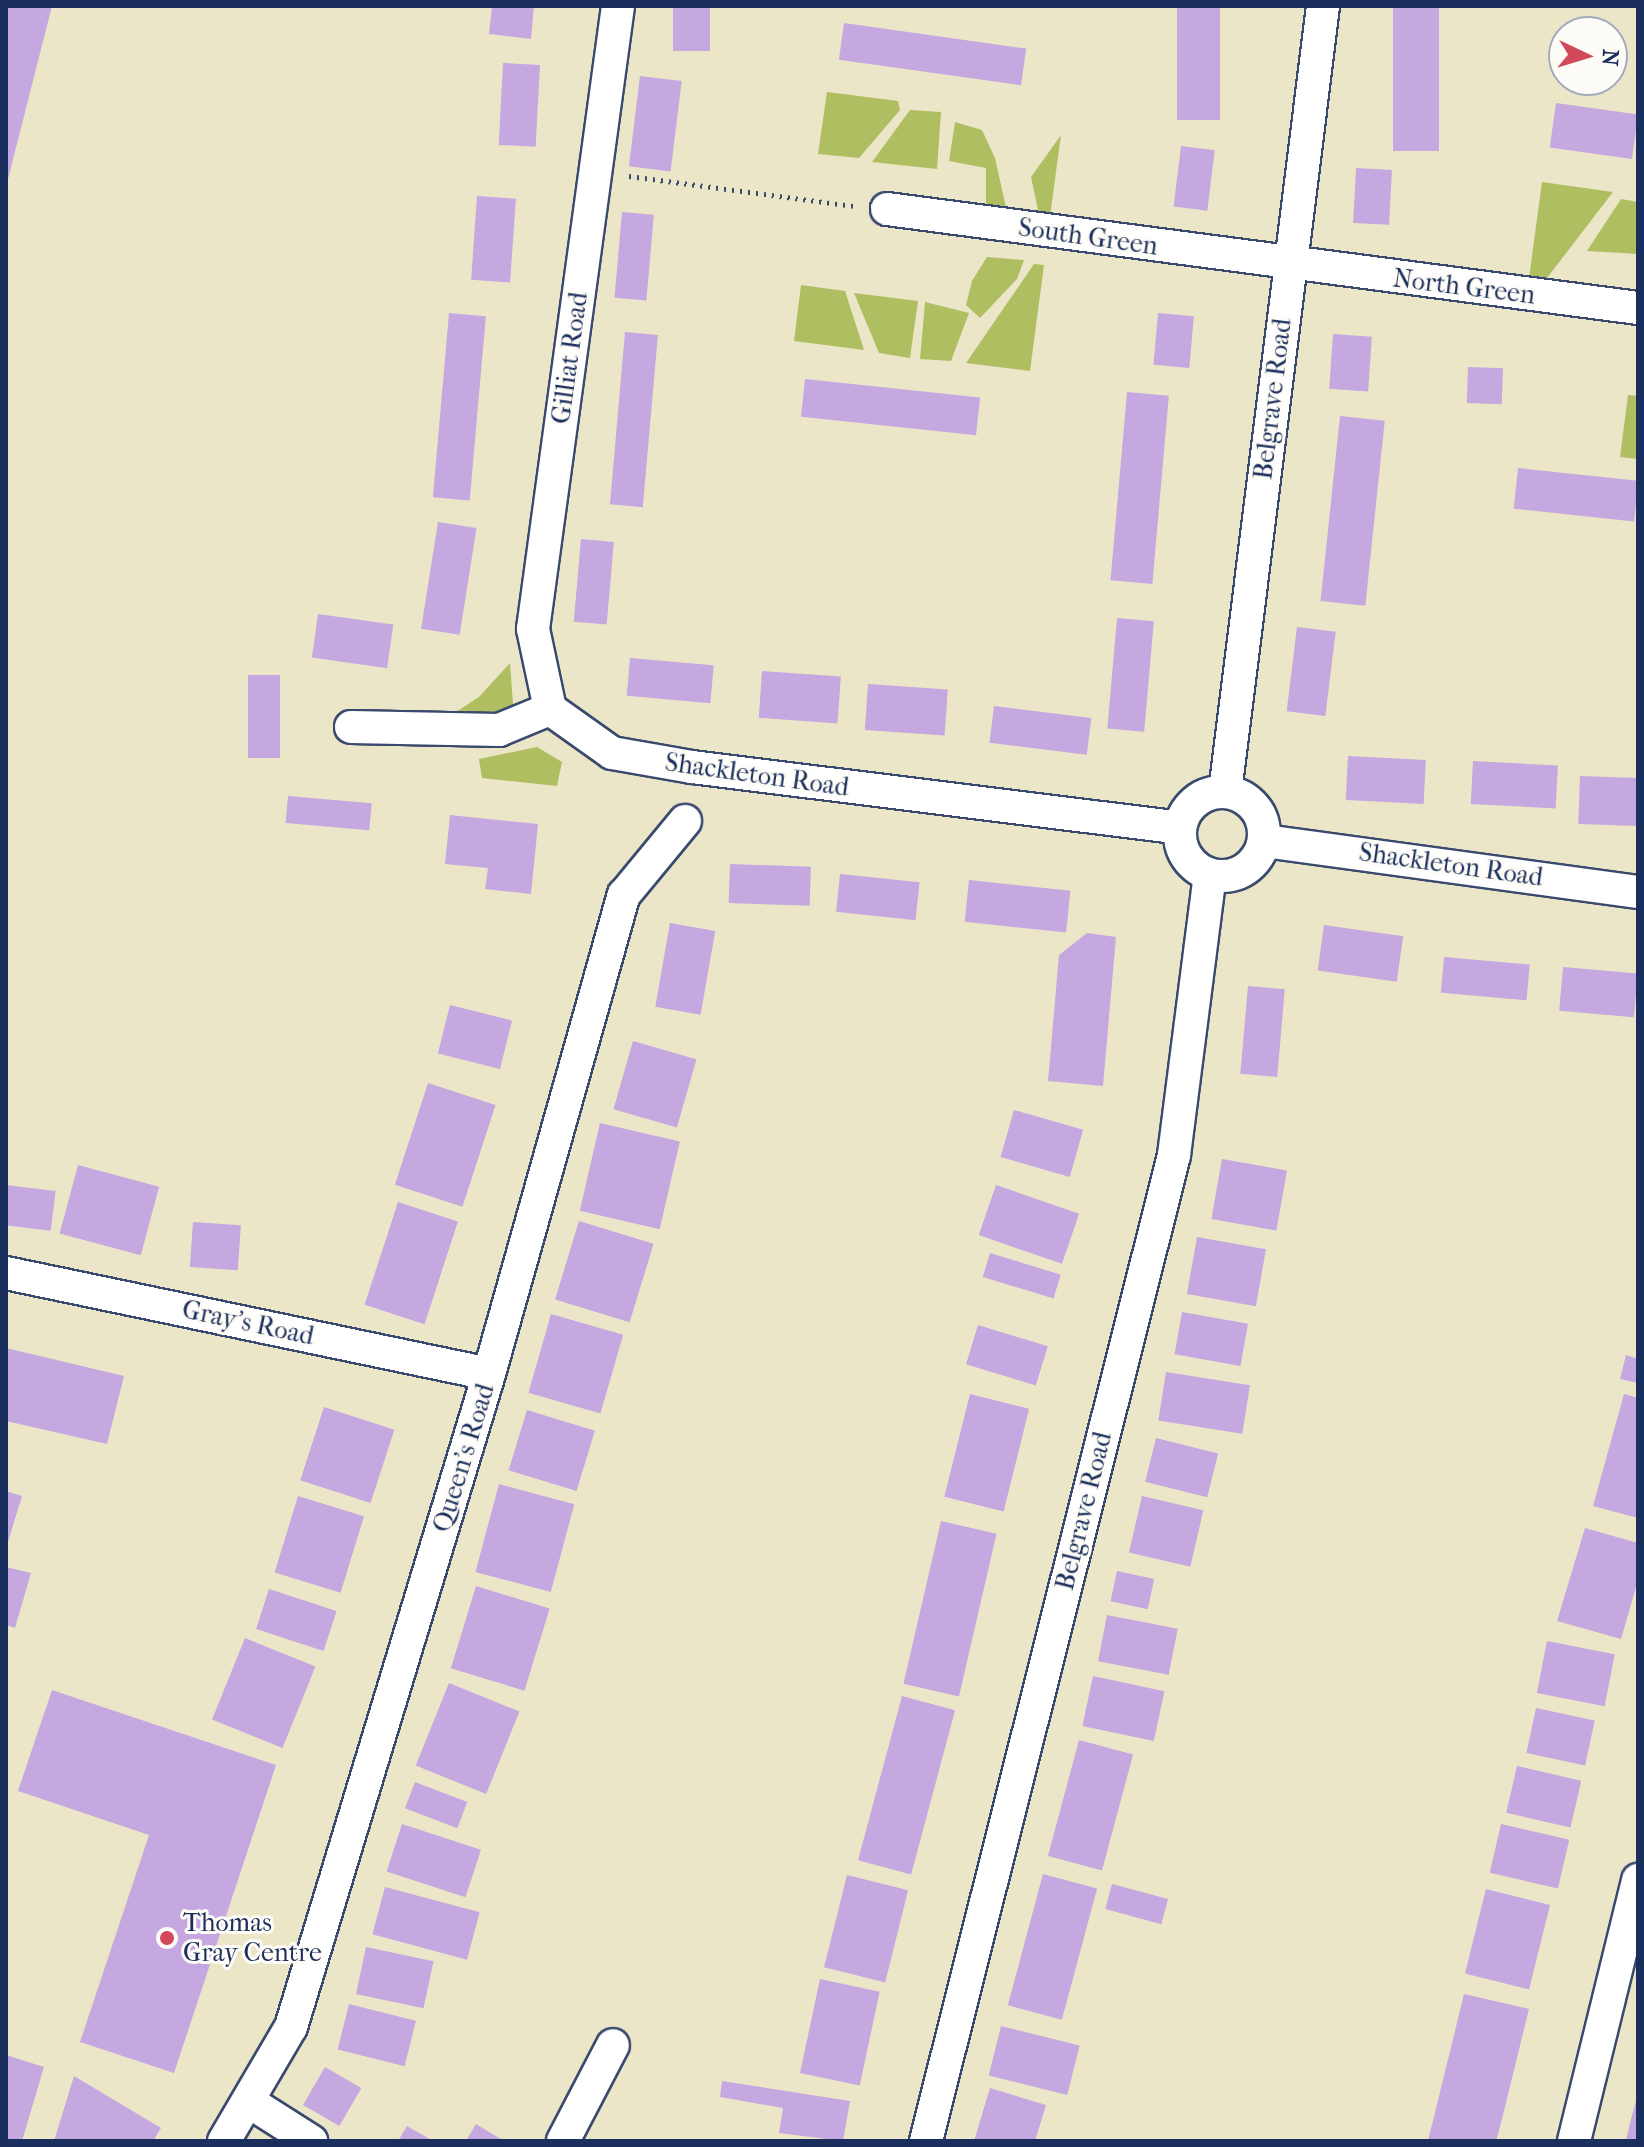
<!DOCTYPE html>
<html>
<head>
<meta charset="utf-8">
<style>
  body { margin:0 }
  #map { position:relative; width:1644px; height:2147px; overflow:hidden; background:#ece6c8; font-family:"IM FELL French Canon",serif }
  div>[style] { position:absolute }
  .green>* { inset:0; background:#afbe61 }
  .building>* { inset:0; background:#c5a8e0; transform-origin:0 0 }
  .path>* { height:5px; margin-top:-2.5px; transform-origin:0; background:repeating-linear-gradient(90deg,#3a4a6e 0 2px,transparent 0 8px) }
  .roads { filter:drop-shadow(2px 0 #3a4a6e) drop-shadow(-2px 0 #3a4a6e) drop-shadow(0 2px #3a4a6e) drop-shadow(0 -2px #3a4a6e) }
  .street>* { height:32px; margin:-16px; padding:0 16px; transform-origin:16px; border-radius:16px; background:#fff }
  .street>.ring { margin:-16px; padding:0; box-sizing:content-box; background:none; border:32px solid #fff; border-radius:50% }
  .dots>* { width:22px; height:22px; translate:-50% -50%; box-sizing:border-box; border:4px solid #fdfcf7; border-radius:50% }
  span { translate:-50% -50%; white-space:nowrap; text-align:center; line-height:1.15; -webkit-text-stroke:6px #fdfcf7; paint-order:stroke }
  .street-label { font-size:26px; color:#1b2f5e }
  .poi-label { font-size:26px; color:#1b2f5e }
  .left { translate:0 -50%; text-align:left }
  .frame { position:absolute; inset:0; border:8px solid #1b2f5e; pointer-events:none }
  .north { position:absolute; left:1548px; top:16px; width:80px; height:80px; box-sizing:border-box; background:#fdfcf7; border:2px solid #a3aaba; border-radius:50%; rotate:94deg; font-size:22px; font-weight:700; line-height:32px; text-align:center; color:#1b2f5e }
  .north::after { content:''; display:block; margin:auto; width:28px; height:36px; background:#d1495b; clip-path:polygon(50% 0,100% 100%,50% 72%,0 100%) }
</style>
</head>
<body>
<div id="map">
  <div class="green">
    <i style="clip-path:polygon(827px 92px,898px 101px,900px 110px,859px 158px,818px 154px)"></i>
    <i style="clip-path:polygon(910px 110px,941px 112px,937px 169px,872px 162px)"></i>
    <i style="clip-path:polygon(955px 122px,982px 130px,995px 158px,1011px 230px,986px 219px,986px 168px,949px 161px)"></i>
    <i style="clip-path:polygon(1061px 135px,1048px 231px,1042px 229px,1031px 177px)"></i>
    <i style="clip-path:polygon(1542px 182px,1613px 192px,1537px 291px,1527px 293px)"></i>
    <i style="clip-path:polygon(1621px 199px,1638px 202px,1638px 254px,1587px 251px)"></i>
    <i style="clip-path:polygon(987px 257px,1024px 260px,1017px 279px,980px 318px,966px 305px,972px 281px)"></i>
    <i style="clip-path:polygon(1034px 264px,1044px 265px,1030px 371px,966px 363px)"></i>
    <i style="clip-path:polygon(801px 285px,845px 291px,864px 350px,794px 341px)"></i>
    <i style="clip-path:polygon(854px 293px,918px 301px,910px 358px,879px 353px)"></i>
    <i style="clip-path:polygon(925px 302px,969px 313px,951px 361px,920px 359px)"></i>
    <i style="clip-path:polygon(1628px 395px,1638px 396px,1638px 459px,1620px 457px)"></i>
    <i style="clip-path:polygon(510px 663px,514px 718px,429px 719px,459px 710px,479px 697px)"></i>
    <i style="clip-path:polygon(537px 747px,562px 762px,557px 786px,482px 778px,479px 759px)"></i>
  </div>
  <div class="building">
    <i style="clip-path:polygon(6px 6px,52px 6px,7px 183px,6px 183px)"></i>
    <i style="clip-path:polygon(492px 6px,534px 6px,531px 39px,489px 34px)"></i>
    <i style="left:673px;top:6px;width:37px;height:45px"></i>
    <i style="left:1177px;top:6px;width:43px;height:114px"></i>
    <i style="left:1393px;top:6px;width:46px;height:145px"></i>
    <i style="left:844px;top:23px;width:184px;height:37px;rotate:8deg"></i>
    <i style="left:503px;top:63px;width:37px;height:82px;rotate:3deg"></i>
    <i style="left:640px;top:76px;width:42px;height:91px;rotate:7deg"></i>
    <i style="left:1556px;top:103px;width:83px;height:45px;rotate:8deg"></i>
    <i style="left:1181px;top:146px;width:34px;height:61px;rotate:7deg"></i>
    <i style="left:1356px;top:168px;width:36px;height:55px;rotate:3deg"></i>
    <i style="left:477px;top:196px;width:39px;height:84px;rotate:4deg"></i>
    <i style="left:622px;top:212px;width:32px;height:86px;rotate:5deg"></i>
    <i style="left:449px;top:313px;width:37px;height:185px;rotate:5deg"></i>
    <i style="left:1158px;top:313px;width:36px;height:52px;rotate:5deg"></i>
    <i style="left:625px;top:332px;width:33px;height:173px;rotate:5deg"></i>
    <i style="left:1333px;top:334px;width:39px;height:55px;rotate:4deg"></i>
    <i style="left:1468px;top:367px;width:35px;height:36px;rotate:2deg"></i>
    <i style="left:805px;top:379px;width:176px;height:38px;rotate:6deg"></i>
    <i style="left:1127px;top:392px;width:42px;height:189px;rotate:5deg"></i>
    <i style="left:1340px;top:416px;width:45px;height:186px;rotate:6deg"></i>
    <i style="left:1518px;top:468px;width:121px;height:41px;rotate:6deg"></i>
    <i style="left:438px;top:522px;width:39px;height:108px;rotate:9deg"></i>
    <i style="left:581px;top:539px;width:33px;height:83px;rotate:5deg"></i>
    <i style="left:318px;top:614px;width:76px;height:44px;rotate:8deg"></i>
    <i style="left:1117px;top:618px;width:37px;height:111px;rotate:5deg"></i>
    <i style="left:1297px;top:627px;width:39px;height:85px;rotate:7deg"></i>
    <i style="left:630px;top:658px;width:84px;height:38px;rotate:5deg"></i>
    <i style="left:762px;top:671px;width:79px;height:47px;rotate:4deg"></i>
    <i style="left:248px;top:675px;width:32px;height:83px"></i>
    <i style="left:868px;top:684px;width:80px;height:46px;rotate:4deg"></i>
    <i style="left:994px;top:706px;width:98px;height:37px;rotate:7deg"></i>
    <i style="left:1348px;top:756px;width:78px;height:44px;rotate:3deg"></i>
    <i style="left:1473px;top:761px;width:85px;height:43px;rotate:3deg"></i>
    <i style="left:1580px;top:776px;width:58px;height:48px;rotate:2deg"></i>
    <i style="left:288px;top:796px;width:84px;height:27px;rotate:5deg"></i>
    <i style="clip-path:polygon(450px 815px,538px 824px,531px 894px,485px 889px,488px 868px,445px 864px)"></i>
    <i style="left:730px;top:864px;width:81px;height:39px;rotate:2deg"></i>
    <i style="left:840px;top:874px;width:80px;height:38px;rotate:6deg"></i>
    <i style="left:969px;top:880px;width:102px;height:42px;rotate:6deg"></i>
    <i style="left:670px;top:923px;width:46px;height:85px;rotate:10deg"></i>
    <i style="left:1324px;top:925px;width:80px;height:46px;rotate:8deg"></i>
    <i style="clip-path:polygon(1087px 933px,1116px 937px,1103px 1086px,1048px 1081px,1059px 955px)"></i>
    <i style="left:1444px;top:957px;width:86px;height:36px;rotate:5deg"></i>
    <i style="left:1563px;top:967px;width:75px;height:44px;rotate:5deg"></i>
    <i style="left:1248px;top:986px;width:37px;height:88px;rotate:5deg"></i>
    <i style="left:450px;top:1005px;width:64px;height:50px;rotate:14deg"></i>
    <i style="left:633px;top:1041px;width:66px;height:71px;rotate:16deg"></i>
    <i style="left:428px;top:1083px;width:71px;height:107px;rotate:18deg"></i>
    <i style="left:1014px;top:1110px;width:72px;height:49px;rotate:16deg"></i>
    <i style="left:600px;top:1123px;width:82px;height:90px;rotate:13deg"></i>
    <i style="left:1222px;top:1159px;width:66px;height:61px;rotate:10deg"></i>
    <i style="left:78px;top:1165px;width:84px;height:71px;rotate:15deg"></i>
    <i style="left:6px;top:1185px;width:50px;height:40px;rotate:7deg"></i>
    <i style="left:996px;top:1185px;width:88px;height:53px;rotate:19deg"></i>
    <i style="left:398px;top:1202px;width:63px;height:108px;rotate:18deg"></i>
    <i style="left:579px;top:1221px;width:78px;height:82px;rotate:17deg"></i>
    <i style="left:193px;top:1222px;width:48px;height:45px;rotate:4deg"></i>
    <i style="left:1197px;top:1237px;width:70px;height:58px;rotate:10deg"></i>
    <i style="left:990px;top:1253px;width:74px;height:25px;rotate:17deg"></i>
    <i style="left:1182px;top:1312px;width:67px;height:43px;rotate:10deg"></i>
    <i style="left:551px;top:1314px;width:75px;height:82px;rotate:16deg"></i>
    <i style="left:978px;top:1325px;width:73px;height:41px;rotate:17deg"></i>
    <i style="clip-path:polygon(6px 1348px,124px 1376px,107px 1444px,6px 1421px)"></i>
    <i style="clip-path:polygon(1626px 1355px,1638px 1359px,1638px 1383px,1620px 1379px)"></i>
    <i style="left:1166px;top:1372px;width:85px;height:49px;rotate:9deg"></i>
    <i style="left:970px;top:1394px;width:61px;height:106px;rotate:14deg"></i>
    <i style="clip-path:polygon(1624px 1394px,1638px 1398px,1638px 1518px,1593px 1506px)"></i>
    <i style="left:324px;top:1407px;width:74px;height:77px;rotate:18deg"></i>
    <i style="left:527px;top:1410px;width:71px;height:63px;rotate:17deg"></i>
    <i style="left:1156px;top:1438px;width:64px;height:45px;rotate:14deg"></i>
    <i style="left:499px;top:1484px;width:78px;height:91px;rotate:15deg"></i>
    <i style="clip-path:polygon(6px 1491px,22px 1496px,7px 1545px,6px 1545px)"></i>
    <i style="left:298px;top:1496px;width:69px;height:80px;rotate:17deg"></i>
    <i style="left:1142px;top:1496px;width:63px;height:58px;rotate:13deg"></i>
    <i style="left:941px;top:1521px;width:57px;height:167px;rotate:13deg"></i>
    <i style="clip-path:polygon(1585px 1528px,1638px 1543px,1638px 1580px,1621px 1639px,1557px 1621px)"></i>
    <i style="clip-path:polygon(6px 1567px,31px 1573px,15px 1628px,6px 1625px)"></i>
    <i style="left:1117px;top:1571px;width:38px;height:31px;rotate:12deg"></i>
    <i style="left:476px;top:1586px;width:77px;height:86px;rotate:17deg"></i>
    <i style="left:269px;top:1589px;width:71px;height:42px;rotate:18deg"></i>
    <i style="left:1107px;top:1615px;width:72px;height:47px;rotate:11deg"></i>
    <i style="left:245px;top:1638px;width:76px;height:88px;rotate:22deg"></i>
    <i style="left:1547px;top:1641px;width:69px;height:53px;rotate:11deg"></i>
    <i style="left:1093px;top:1676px;width:73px;height:51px;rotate:12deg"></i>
    <i style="left:449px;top:1683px;width:76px;height:89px;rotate:22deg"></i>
    <i style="clip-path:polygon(52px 1690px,276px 1765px,174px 2073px,80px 2042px,149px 1835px,18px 1791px)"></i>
    <i style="left:902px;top:1696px;width:55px;height:170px;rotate:15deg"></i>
    <i style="left:1536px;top:1708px;width:60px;height:46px;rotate:12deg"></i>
    <i style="left:1079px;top:1740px;width:56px;height:120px;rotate:15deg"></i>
    <i style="left:1517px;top:1766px;width:66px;height:48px;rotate:13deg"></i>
    <i style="left:415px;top:1782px;width:56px;height:28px;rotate:21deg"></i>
    <i style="left:402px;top:1824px;width:83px;height:50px;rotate:18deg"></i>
    <i style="left:1501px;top:1824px;width:70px;height:50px;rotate:13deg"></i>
    <i style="left:1043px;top:1874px;width:56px;height:136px;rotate:15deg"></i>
    <i style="left:847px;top:1875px;width:63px;height:95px;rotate:14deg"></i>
    <i style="left:1112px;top:1884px;width:58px;height:26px;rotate:15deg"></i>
    <i style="left:385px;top:1887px;width:98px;height:49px;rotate:15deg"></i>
    <i style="left:1486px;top:1889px;width:66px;height:87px;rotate:14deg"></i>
    <i style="left:366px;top:1947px;width:69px;height:48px;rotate:12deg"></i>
    <i style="left:820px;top:1979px;width:61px;height:96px;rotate:12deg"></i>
    <i style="clip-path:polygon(1464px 1994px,1529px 2009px,1501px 2123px,1496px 2141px,1428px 2141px)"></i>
    <i style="left:349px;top:2004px;width:69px;height:47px;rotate:14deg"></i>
    <i style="left:1001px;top:2026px;width:81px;height:51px;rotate:14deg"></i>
    <i style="clip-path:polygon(6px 2055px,44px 2067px,22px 2141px,6px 2141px)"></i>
    <i style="left:325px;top:2067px;width:42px;height:44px;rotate:30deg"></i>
    <i style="clip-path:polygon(74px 2076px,161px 2128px,153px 2141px,54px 2141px)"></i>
    <i style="clip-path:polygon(722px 2081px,850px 2101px,843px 2141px,779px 2133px,783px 2108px,720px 2097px)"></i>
    <i style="clip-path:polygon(990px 2088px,1046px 2105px,1035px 2141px,974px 2141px)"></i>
    <i style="clip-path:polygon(1637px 2097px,1638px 2141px,1626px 2141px,1630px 2123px)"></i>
    <i style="clip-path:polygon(476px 2124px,504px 2141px,466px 2141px)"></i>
    <i style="clip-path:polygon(407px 2126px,433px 2141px,398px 2141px)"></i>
  </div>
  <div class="path">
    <i style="left:629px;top:176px;width:226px;rotate:7.6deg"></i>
  </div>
  <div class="roads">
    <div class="street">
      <i style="left:887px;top:209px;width:757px;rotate:7.51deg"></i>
      <i style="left:550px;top:709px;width:82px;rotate:-102deg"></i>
      <i style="left:533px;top:629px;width:629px;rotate:-82.23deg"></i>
      <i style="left:550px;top:709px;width:76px;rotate:35.4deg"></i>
      <i style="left:612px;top:753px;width:81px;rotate:9.9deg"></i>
      <i style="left:692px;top:767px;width:492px;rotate:7.1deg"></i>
      <i style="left:351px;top:727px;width:148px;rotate:1.2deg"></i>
      <i style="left:499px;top:730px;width:55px;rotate:-22.4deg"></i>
      <i class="ring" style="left:1180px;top:792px;width:52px;height:52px"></i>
      <i style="left:1225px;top:792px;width:792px;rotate:-82.89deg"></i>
      <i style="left:1265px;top:841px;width:376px;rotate:7.8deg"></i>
      <i style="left:6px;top:1273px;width:493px;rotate:11.8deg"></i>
      <i style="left:248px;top:2101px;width:75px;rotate:32.4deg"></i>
      <i style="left:224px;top:2141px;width:132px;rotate:-59.6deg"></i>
      <i style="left:291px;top:2027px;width:682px;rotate:-73.13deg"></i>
      <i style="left:489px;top:1374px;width:498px;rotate:-74.3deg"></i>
      <i style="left:624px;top:895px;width:96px;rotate:-50.5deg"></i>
      <i style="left:563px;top:2141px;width:108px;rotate:-62.5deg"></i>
      <i style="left:926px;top:2141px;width:1017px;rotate:-75.88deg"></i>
      <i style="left:1174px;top:1155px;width:282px;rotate:-82.7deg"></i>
      <i style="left:1574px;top:2141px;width:269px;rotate:-76.2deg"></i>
    </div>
  </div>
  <div class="dots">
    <i style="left:167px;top:1938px;background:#d1495b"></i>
  </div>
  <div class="street-label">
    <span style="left:1088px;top:237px;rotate:8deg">South Green</span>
    <span style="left:1464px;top:287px;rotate:7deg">North Green</span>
    <span style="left:570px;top:358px;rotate:-82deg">Gilliat Road</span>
    <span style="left:1273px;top:399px;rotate:-83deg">Belgrave Road</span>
    <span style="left:757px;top:775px;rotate:8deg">Shackleton Road</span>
    <span style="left:1451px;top:865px;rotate:8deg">Shackleton Road</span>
    <span style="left:248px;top:1323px;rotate:12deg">Gray's Road</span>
    <span style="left:464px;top:1458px;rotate:-73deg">Queen's Road</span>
    <span style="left:1084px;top:1511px;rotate:-76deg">Belgrave Road</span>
  </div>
  <div class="poi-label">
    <span class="left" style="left:183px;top:1938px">Thomas<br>Gray Centre</span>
  </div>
  <div class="frame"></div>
  <div class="north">N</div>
</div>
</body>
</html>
